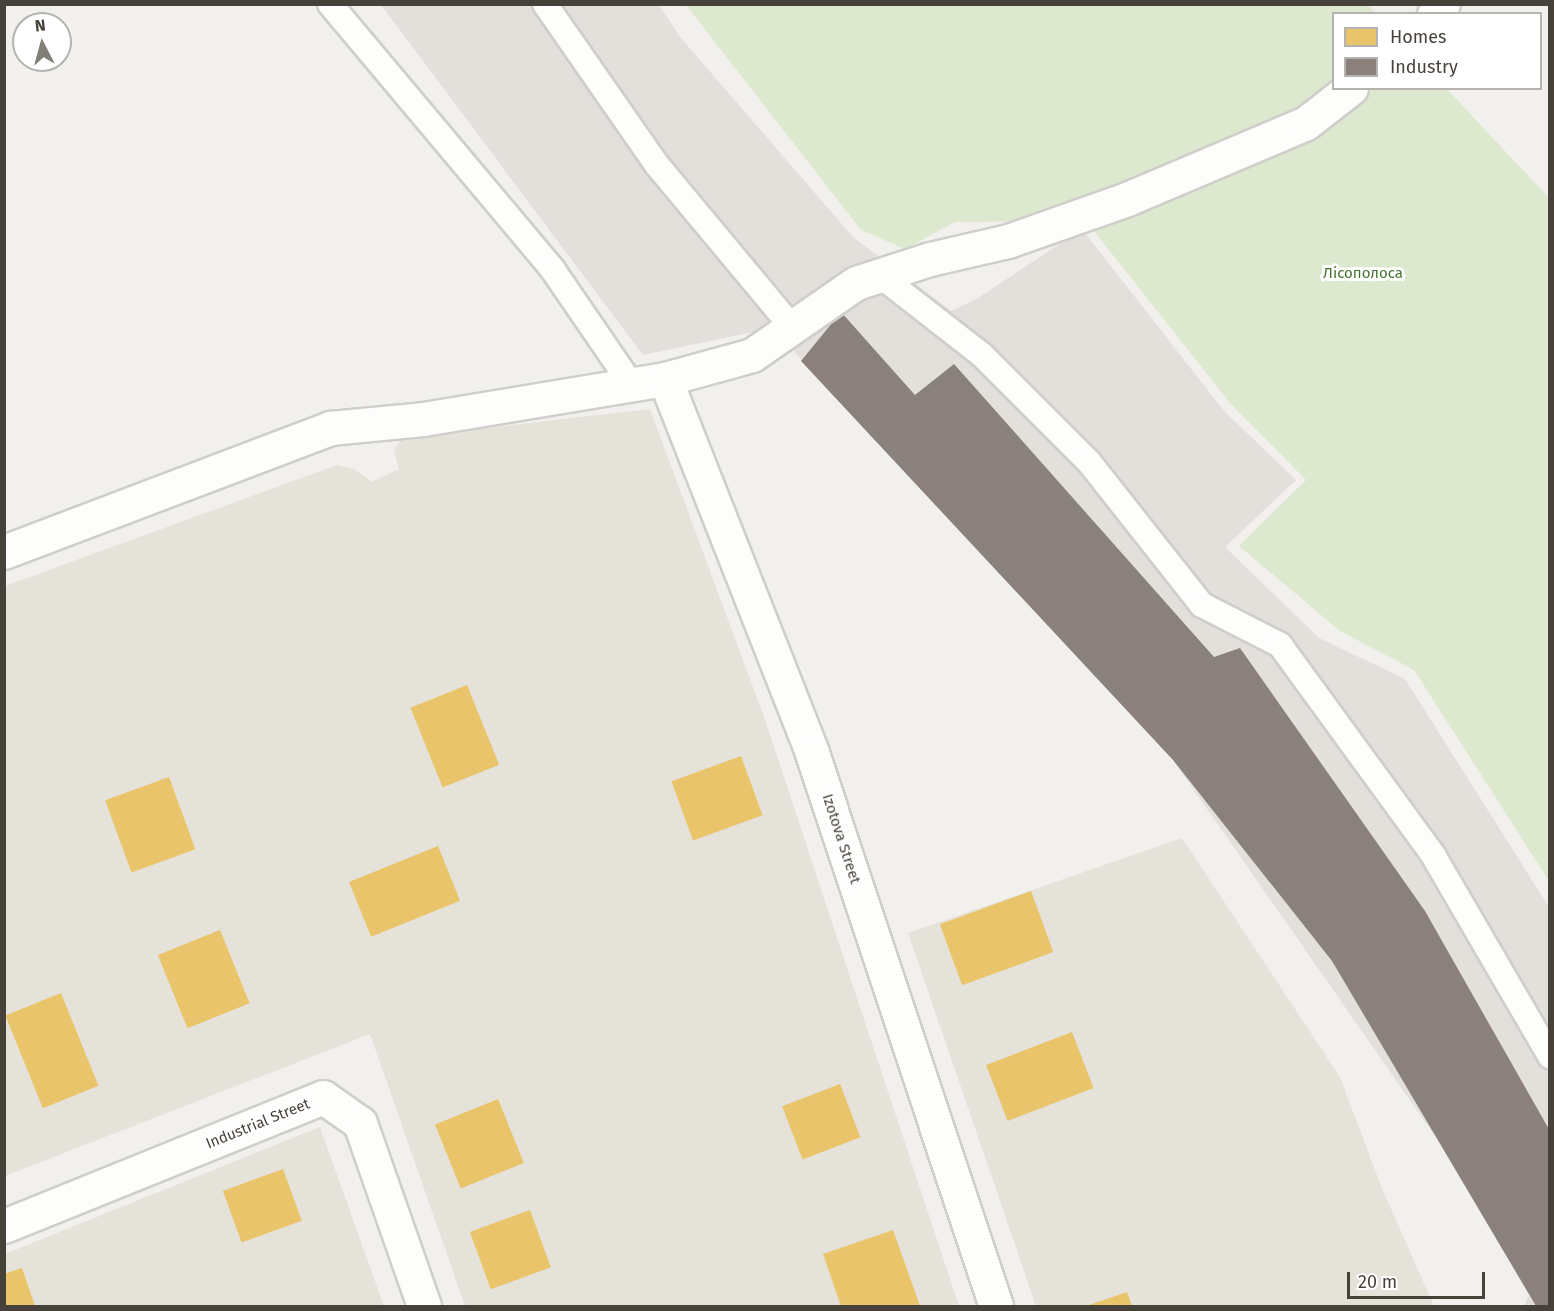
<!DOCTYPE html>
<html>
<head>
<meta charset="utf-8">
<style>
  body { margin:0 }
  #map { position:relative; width:1554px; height:1311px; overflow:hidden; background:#f1f0ec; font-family:"Fira Sans",sans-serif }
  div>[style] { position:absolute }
  .residential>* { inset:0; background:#e5e2da }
  .industrial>* { inset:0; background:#e3e0dc }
  .green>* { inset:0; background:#dde9cf }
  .homes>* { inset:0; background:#e9c46a; transform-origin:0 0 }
  .industry>* { inset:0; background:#8a817c }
  .roads { filter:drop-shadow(2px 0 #cfceca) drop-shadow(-2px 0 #cfceca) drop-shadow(0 2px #cfceca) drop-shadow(0 -2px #cfceca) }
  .service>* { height:24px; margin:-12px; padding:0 12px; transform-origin:12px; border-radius:12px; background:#fdfdfc }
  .minor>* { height:33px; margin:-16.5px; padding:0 16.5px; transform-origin:16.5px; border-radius:16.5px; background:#fdfdfc }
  span { translate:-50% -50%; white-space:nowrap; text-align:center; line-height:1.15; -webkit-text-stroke:6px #fff; paint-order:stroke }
  .park-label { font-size:15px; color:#467430 }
  .street-label { font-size:15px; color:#474239 }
  .frame { position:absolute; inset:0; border:6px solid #474239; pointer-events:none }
  .legend { position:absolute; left:1332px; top:12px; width:210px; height:78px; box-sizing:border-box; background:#fff; border:2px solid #b5b3b0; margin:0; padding:8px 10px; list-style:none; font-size:18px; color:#474239 }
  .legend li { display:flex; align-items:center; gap:12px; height:30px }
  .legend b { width:30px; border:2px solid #b5b3b0 }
  .north { position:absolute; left:12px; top:12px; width:60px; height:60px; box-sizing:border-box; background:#fff; border:2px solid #b5b3b0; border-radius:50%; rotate:354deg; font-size:16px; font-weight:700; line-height:24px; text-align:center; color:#474239 }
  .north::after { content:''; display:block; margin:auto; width:21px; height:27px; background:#827f78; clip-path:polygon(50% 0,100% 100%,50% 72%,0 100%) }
  .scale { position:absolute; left:1347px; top:1272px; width:138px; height:27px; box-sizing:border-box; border:3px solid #474239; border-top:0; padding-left:8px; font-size:18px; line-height:21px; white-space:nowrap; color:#474239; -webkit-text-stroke:4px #fff; paint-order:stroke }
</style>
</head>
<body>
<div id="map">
  <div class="residential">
    <i style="clip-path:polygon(650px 409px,763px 714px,959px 1306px,465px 1306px,370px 1034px,5px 1176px,5px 586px,337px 465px,354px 469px,372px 482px,399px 469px,394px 450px,402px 438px)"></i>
    <i style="clip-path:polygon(1182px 838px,1340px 1077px,1381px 1186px,1434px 1306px,1036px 1306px,908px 933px)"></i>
    <i style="clip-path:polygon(320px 1127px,384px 1306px,5px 1306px,5px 1254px)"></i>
  </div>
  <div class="industrial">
    <i style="clip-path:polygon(381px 5px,659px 5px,680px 37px,853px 237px,951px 311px,978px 298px,1082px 229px,1224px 411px,1296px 480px,1225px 547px,1319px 638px,1405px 679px,1549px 907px,1549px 1306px,1524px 1306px,1529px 1295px,1439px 1142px,1173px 760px,772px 328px,643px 355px)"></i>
  </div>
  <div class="green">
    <i style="clip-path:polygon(686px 5px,1367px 5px,1376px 13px,1334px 14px,1334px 88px,1447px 89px,1549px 198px,1549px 881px,1414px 670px,1340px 631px,1239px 546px,1306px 480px,1230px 403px,1086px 221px,955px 222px,905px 249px,861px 230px)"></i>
  </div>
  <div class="homes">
    <i style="left:467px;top:685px;width:86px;height:61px;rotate:68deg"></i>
    <i style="left:741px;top:756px;width:63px;height:74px;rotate:70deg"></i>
    <i style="left:169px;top:777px;width:77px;height:68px;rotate:70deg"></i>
    <i style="left:438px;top:846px;width:59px;height:96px;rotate:68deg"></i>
    <i style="left:1031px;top:891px;width:65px;height:97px;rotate:70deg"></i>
    <i style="left:220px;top:930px;width:79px;height:67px;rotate:68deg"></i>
    <i style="left:61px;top:993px;width:100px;height:60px;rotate:68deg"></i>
    <i style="left:1072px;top:1032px;width:60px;height:92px;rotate:69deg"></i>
    <i style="left:840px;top:1084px;width:57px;height:62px;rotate:69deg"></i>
    <i style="left:498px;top:1099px;width:69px;height:68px;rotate:68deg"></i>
    <i style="left:283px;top:1169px;width:55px;height:64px;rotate:70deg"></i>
    <i style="left:530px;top:1210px;width:61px;height:64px;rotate:70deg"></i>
    <i style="clip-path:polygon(893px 1230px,920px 1306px,841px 1306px,823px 1254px)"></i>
    <i style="clip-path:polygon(22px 1268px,35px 1306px,4px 1306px,4px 1274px)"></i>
    <i style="clip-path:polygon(1127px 1292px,1132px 1306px,1086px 1306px)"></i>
  </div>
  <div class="industry">
    <i style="clip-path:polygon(841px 312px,915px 395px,954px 364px,1214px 657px,1240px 648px,1425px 911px,1550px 1131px,1550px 1306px,1536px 1306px,1332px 961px,1173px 760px,801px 361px)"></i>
  </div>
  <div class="roads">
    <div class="service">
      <i style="left:330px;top:4px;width:347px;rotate:50deg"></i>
      <i style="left:553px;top:270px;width:138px;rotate:55.6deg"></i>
      <i style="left:545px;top:4px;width:196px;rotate:55.2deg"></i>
      <i style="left:657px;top:165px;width:209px;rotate:50.2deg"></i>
      <i style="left:878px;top:274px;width:132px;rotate:37.9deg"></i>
      <i style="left:982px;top:355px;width:151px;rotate:45deg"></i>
      <i style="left:1089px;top:462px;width:182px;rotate:51.7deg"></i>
      <i style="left:1202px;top:605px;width:88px;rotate:27.1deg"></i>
      <i style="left:1280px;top:645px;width:260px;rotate:53.9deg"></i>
      <i style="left:1433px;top:855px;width:233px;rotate:59.8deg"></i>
    </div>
    <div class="minor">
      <i style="left:1434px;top:14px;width:13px;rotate:-48deg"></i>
      <i style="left:665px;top:379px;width:402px;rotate:68.5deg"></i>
      <i style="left:812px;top:753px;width:583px;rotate:71.6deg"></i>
      <i style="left:4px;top:552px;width:349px;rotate:-20.8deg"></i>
      <i style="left:330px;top:428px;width:93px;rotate:-5.5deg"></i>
      <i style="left:423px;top:419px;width:245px;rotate:-9.4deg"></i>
      <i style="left:665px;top:379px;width:90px;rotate:-15.4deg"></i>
      <i style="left:752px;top:355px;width:126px;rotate:-34.7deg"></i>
      <i style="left:856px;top:283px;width:78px;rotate:-18deg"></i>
      <i style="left:930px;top:259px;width:80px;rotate:-13deg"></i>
      <i style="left:1008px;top:241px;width:126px;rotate:-19.4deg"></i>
      <i style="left:1127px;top:199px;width:194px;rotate:-23deg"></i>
      <i style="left:1306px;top:123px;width:57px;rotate:-37.9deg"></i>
      <i style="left:4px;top:1226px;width:344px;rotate:-22deg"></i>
      <i style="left:323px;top:1097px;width:45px;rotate:35.1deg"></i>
      <i style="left:360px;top:1123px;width:194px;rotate:70.7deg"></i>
    </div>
  </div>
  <div class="park-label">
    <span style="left:1363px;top:274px">Лісополоса</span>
  </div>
  <div class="street-label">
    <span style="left:841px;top:839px;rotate:72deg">Izotova Street</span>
    <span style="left:258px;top:1124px;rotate:-22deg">Industrial Street</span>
  </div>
  <div class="frame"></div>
  <ul class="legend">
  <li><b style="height:16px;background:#e9c46a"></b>Homes</li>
  <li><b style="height:16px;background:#8a817c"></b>Industry</li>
  </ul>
  <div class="north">N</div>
  <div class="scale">20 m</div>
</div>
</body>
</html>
